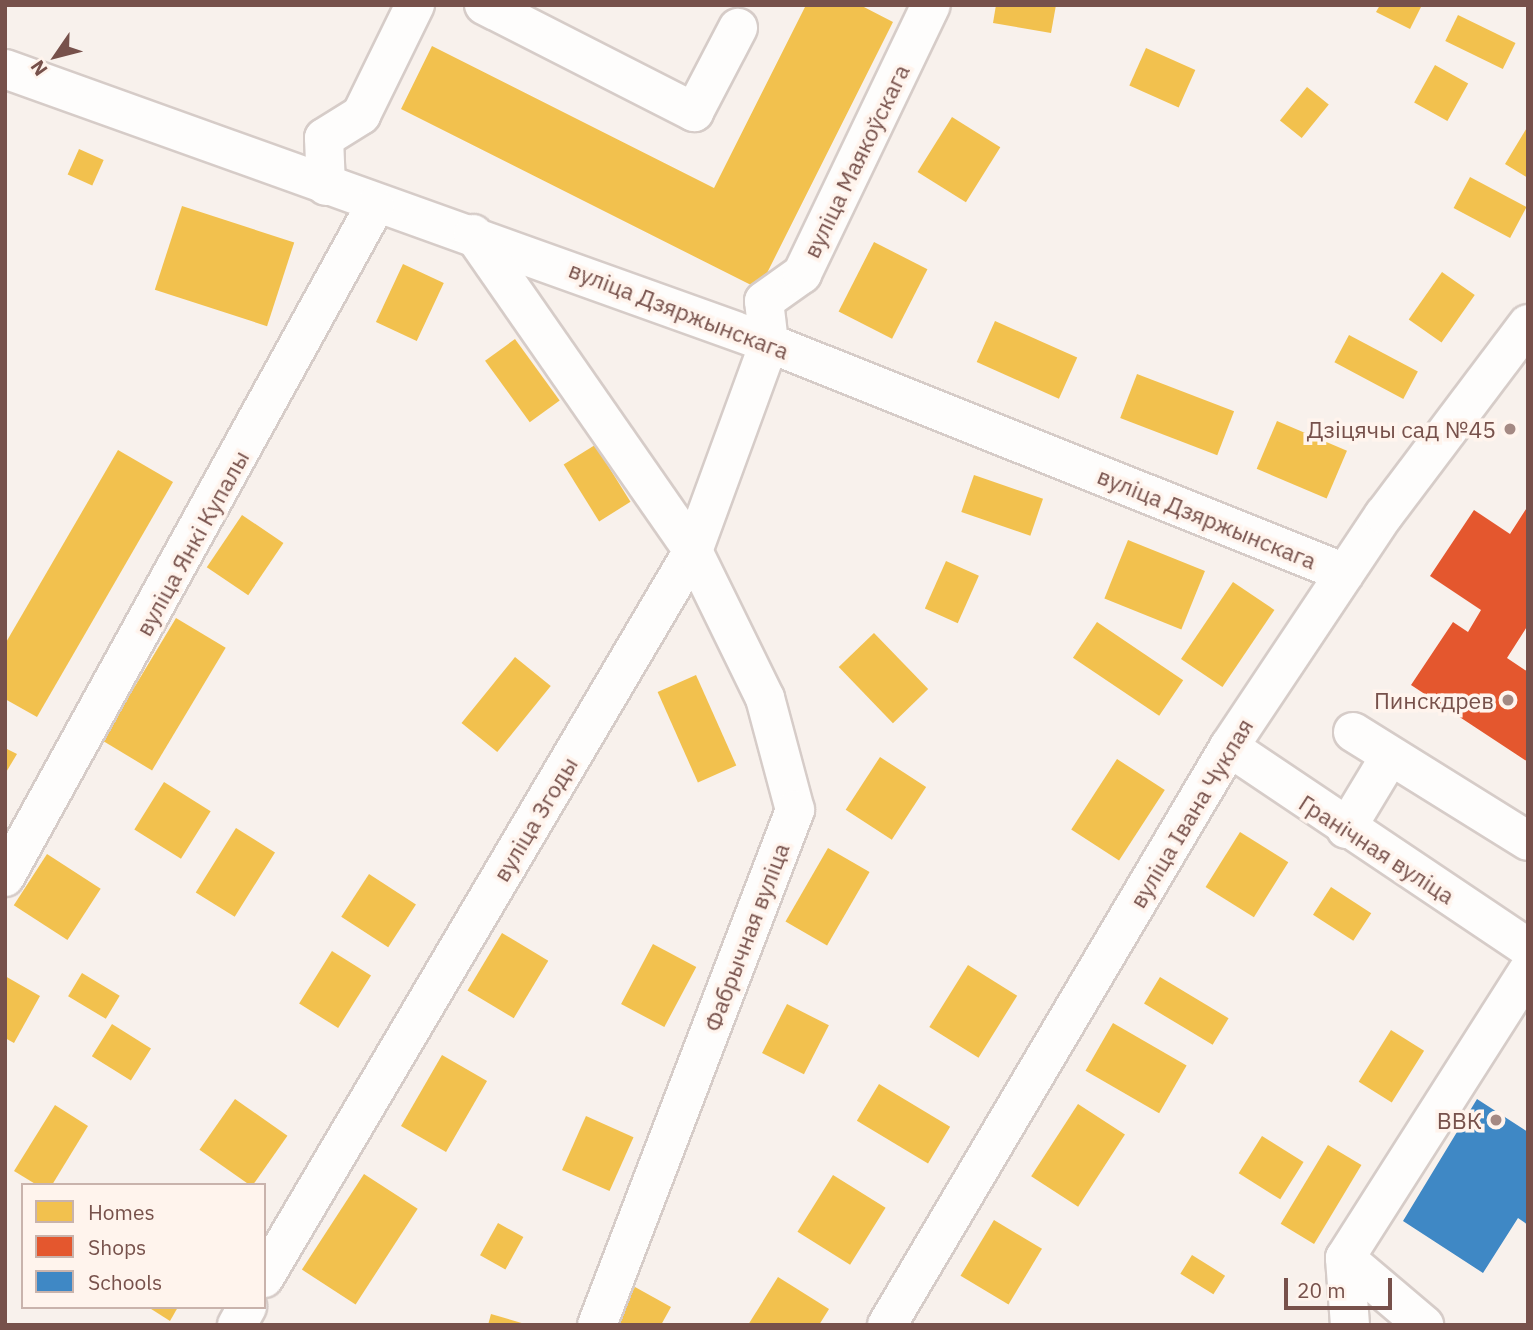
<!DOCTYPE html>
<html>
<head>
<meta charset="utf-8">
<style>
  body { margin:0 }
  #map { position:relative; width:1533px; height:1330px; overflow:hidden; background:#f8f1ec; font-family:"IBM Plex Sans",sans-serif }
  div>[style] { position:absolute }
  .homes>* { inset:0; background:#f2c14e; transform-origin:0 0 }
  .shops>* { inset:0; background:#e4572e }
  .schools>* { inset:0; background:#3f88c5 }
  .roads { filter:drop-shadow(2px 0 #d6ccc8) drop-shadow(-2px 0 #d6ccc8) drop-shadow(0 2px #d6ccc8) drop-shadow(0 -2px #d6ccc8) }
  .minor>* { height:38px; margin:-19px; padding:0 19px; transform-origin:19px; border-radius:19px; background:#fefdfc }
  .dots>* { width:19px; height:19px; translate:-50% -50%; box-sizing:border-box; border:4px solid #fff4ed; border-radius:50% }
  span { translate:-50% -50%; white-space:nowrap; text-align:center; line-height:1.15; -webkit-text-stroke:7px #fff4ed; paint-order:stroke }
  .street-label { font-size:23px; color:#77514b }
  .poi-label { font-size:23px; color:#77514b }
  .right { translate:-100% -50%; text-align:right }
  .frame { position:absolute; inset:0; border:7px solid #77514b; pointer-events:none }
  .legend { position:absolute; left:21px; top:1183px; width:245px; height:126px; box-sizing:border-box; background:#fff4ed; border:2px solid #c9b3ac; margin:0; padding:9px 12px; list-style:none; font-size:21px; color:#77514b }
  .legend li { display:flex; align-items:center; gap:14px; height:35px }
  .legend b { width:35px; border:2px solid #c9b3ac }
  .north { position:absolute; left:21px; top:21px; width:70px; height:70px; -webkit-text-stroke:5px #fff4ed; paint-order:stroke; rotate:235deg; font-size:19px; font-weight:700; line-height:28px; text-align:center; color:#77514b }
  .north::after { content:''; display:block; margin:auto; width:24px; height:32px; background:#77514b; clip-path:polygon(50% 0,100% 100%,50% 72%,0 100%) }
  .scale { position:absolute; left:1284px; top:1278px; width:108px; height:32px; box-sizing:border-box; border:4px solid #77514b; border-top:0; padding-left:9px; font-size:21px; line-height:24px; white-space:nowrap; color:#77514b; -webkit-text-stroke:5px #fff4ed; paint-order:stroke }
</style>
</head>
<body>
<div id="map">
  <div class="homes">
    <i style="clip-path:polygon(806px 5px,860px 5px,893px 22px,759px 289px,401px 109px,432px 46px,714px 188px)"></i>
    <i style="clip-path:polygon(996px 5px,1056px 5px,1051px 33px,993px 23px)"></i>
    <i style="clip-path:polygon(1380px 5px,1422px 5px,1410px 29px,1376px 12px)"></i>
    <i style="left:1458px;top:15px;width:64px;height:29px;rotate:26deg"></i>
    <i style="left:1146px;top:48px;width:54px;height:41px;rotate:24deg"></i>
    <i style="left:1435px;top:65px;width:38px;height:43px;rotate:29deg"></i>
    <i style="left:1307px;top:87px;width:28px;height:43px;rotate:39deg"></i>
    <i style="left:952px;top:117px;width:57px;height:65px;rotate:32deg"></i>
    <i style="clip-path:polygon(1528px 126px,1528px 178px,1505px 164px)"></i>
    <i style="left:79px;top:149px;width:27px;height:28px;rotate:24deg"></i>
    <i style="left:1470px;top:177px;width:64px;height:35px;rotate:28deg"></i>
    <i style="left:182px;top:206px;width:118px;height:88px;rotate:18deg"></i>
    <i style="left:874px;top:242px;width:60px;height:78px;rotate:27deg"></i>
    <i style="left:403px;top:264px;width:45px;height:64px;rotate:25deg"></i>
    <i style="left:1442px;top:272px;width:40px;height:58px;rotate:35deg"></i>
    <i style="left:995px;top:321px;width:90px;height:45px;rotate:24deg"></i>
    <i style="left:1349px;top:335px;width:78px;height:31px;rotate:28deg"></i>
    <i style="left:515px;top:339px;width:76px;height:37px;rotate:54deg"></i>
    <i style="left:1137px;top:374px;width:104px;height:47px;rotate:21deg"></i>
    <i style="left:1277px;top:421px;width:76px;height:52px;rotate:23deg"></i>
    <i style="left:595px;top:445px;width:67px;height:37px;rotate:58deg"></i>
    <i style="clip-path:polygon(118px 450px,173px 482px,37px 717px,5px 699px,5px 644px)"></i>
    <i style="left:974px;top:475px;width:73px;height:39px;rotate:19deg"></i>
    <i style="left:242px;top:515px;width:50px;height:63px;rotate:34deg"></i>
    <i style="left:1128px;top:540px;width:83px;height:63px;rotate:22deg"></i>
    <i style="left:946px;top:561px;width:36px;height:52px;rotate:24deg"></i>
    <i style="left:1233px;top:582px;width:50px;height:93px;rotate:34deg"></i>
    <i style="left:176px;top:618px;width:58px;height:143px;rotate:31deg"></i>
    <i style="left:1097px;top:622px;width:104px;height:43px;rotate:34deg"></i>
    <i style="left:874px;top:633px;width:78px;height:49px;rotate:46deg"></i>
    <i style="left:515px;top:657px;width:46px;height:85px;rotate:39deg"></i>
    <i style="left:696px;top:675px;width:99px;height:42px;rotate:66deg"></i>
    <i style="clip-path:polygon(5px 748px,17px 754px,5px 774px)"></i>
    <i style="left:880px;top:757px;width:55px;height:63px;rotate:33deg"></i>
    <i style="left:1117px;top:759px;width:57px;height:84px;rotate:33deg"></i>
    <i style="left:164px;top:782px;width:55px;height:56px;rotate:32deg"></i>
    <i style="left:236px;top:828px;width:46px;height:76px;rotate:32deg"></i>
    <i style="left:1240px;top:832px;width:57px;height:65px;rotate:32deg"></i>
    <i style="left:828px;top:848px;width:48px;height:85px;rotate:30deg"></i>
    <i style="left:47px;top:854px;width:64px;height:61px;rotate:33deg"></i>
    <i style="left:369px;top:874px;width:56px;height:51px;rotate:33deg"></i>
    <i style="left:1331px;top:887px;width:48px;height:33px;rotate:33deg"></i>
    <i style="left:502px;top:933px;width:54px;height:67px;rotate:31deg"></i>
    <i style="left:653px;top:944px;width:49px;height:68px;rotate:28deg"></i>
    <i style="left:332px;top:951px;width:46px;height:62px;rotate:32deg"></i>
    <i style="left:968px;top:965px;width:58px;height:73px;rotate:32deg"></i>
    <i style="left:82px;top:973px;width:44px;height:27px;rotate:31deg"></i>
    <i style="clip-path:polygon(5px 976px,40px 996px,14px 1043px,5px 1038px)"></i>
    <i style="left:1160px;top:977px;width:80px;height:31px;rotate:31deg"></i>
    <i style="left:787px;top:1004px;width:47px;height:55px;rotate:27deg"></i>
    <i style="left:1113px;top:1023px;width:85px;height:55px;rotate:30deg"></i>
    <i style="left:112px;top:1024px;width:46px;height:38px;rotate:32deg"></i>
    <i style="left:1391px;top:1030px;width:39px;height:61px;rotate:32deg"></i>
    <i style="left:442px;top:1055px;width:52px;height:82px;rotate:30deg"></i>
    <i style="left:879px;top:1084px;width:83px;height:43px;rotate:31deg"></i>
    <i style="left:235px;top:1099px;width:64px;height:62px;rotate:35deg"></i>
    <i style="left:1078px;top:1104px;width:56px;height:86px;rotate:33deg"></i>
    <i style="clip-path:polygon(55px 1105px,88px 1126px,52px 1185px,37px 1185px,14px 1171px)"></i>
    <i style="left:586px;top:1116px;width:52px;height:59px;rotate:24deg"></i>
    <i style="left:1262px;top:1136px;width:49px;height:44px;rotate:32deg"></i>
    <i style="left:1328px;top:1145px;width:39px;height:92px;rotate:31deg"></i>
    <i style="left:364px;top:1174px;width:64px;height:114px;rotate:33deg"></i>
    <i style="left:833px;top:1175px;width:62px;height:67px;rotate:32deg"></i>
    <i style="left:994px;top:1220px;width:56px;height:65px;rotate:31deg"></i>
    <i style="left:498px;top:1223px;width:29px;height:37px;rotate:29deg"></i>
    <i style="left:1192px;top:1255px;width:39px;height:22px;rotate:32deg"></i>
    <i style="clip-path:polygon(778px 1277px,829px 1309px,819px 1325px,748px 1325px)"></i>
    <i style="clip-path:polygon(635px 1287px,671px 1307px,661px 1325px,615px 1325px)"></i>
    <i style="clip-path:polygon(148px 1307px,178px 1307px,170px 1321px)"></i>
    <i style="clip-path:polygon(491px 1314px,525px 1324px,525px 1325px,488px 1325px)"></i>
  </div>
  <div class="shops">
    <i style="clip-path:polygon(1528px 506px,1528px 625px,1507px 658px,1528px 672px,1528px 762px,1411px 685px,1453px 622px,1468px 632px,1481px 610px,1430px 576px,1474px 510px,1510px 534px)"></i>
  </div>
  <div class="schools">
    <i style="clip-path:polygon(1477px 1099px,1528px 1132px,1528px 1225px,1518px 1218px,1483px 1273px,1403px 1221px)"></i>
  </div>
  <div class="roads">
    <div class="minor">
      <i style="left:484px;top:5px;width:236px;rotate:27deg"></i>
      <i style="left:694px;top:112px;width:95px;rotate:-62.4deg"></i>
      <i style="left:5px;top:69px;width:812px;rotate:19.73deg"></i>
      <i style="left:769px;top:343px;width:620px;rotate:21.77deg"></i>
      <i style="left:326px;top:186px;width:48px;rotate:-92.4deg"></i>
      <i style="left:324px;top:138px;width:44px;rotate:-31.9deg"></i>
      <i style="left:361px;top:115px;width:123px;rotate:-63.9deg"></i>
      <i style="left:473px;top:234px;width:386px;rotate:55.2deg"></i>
      <i style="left:693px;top:551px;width:164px;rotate:63.9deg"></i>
      <i style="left:765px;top:698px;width:116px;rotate:75deg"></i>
      <i style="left:795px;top:810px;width:552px;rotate:111.03deg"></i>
      <i style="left:1353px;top:732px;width:206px;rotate:31.9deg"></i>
      <i style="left:1229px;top:747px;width:360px;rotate:33.9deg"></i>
      <i style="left:1346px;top:829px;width:85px;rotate:-58.9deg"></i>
      <i style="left:5px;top:877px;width:766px;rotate:-61.13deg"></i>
      <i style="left:1345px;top:1258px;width:104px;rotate:40.3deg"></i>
      <i style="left:264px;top:1278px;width:844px;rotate:-59.46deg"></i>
      <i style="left:693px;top:551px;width:221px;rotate:-69.9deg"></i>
      <i style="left:769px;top:343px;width:42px;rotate:-96.8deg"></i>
      <i style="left:764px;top:301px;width:47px;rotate:-35.4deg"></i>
      <i style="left:802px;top:274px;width:298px;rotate:-64.4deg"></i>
      <i style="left:237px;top:1325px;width:21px;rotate:-61deg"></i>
      <i style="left:887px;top:1325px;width:672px;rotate:-59.39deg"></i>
      <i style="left:1229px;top:747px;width:279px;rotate:-56.3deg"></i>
      <i style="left:1384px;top:515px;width:239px;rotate:-53deg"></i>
      <i style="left:1350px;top:1325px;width:67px;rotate:-94.3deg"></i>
      <i style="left:1345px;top:1258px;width:340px;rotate:-57.5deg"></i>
    </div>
  </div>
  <div class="dots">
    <i style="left:1510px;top:429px;background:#a48983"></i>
    <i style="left:1508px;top:700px;background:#a48983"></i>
    <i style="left:1496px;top:1120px;background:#a48983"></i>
  </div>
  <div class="street-label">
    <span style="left:856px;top:161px;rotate:-64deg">вуліца Маякоўскага</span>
    <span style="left:679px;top:310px;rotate:21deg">вуліца Дзяржынскага</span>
    <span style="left:1207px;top:518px;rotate:22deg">вуліца Дзяржынскага</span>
    <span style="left:192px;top:543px;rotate:-61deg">вуліца Янкі Купалы</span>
    <span style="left:1191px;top:813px;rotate:-59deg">вуліца Івана Чуклая</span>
    <span style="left:535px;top:819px;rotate:-59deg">вуліца Згоды</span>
    <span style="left:1377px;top:849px;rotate:33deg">Гранічная вуліца</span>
    <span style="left:746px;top:937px;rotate:-69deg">Фабрычная вуліца</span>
  </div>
  <div class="poi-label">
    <span class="right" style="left:1496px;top:429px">Дзіцячы сад №45</span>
    <span class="right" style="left:1494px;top:700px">Пинскдрев</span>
    <span class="right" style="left:1482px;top:1120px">ВВК</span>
  </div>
  <div class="frame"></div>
  <ul class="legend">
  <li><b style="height:19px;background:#f2c14e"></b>Homes</li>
  <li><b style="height:19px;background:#e4572e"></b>Shops</li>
  <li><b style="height:19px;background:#3f88c5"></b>Schools</li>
  </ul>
  <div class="north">N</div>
  <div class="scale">20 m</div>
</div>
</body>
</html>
